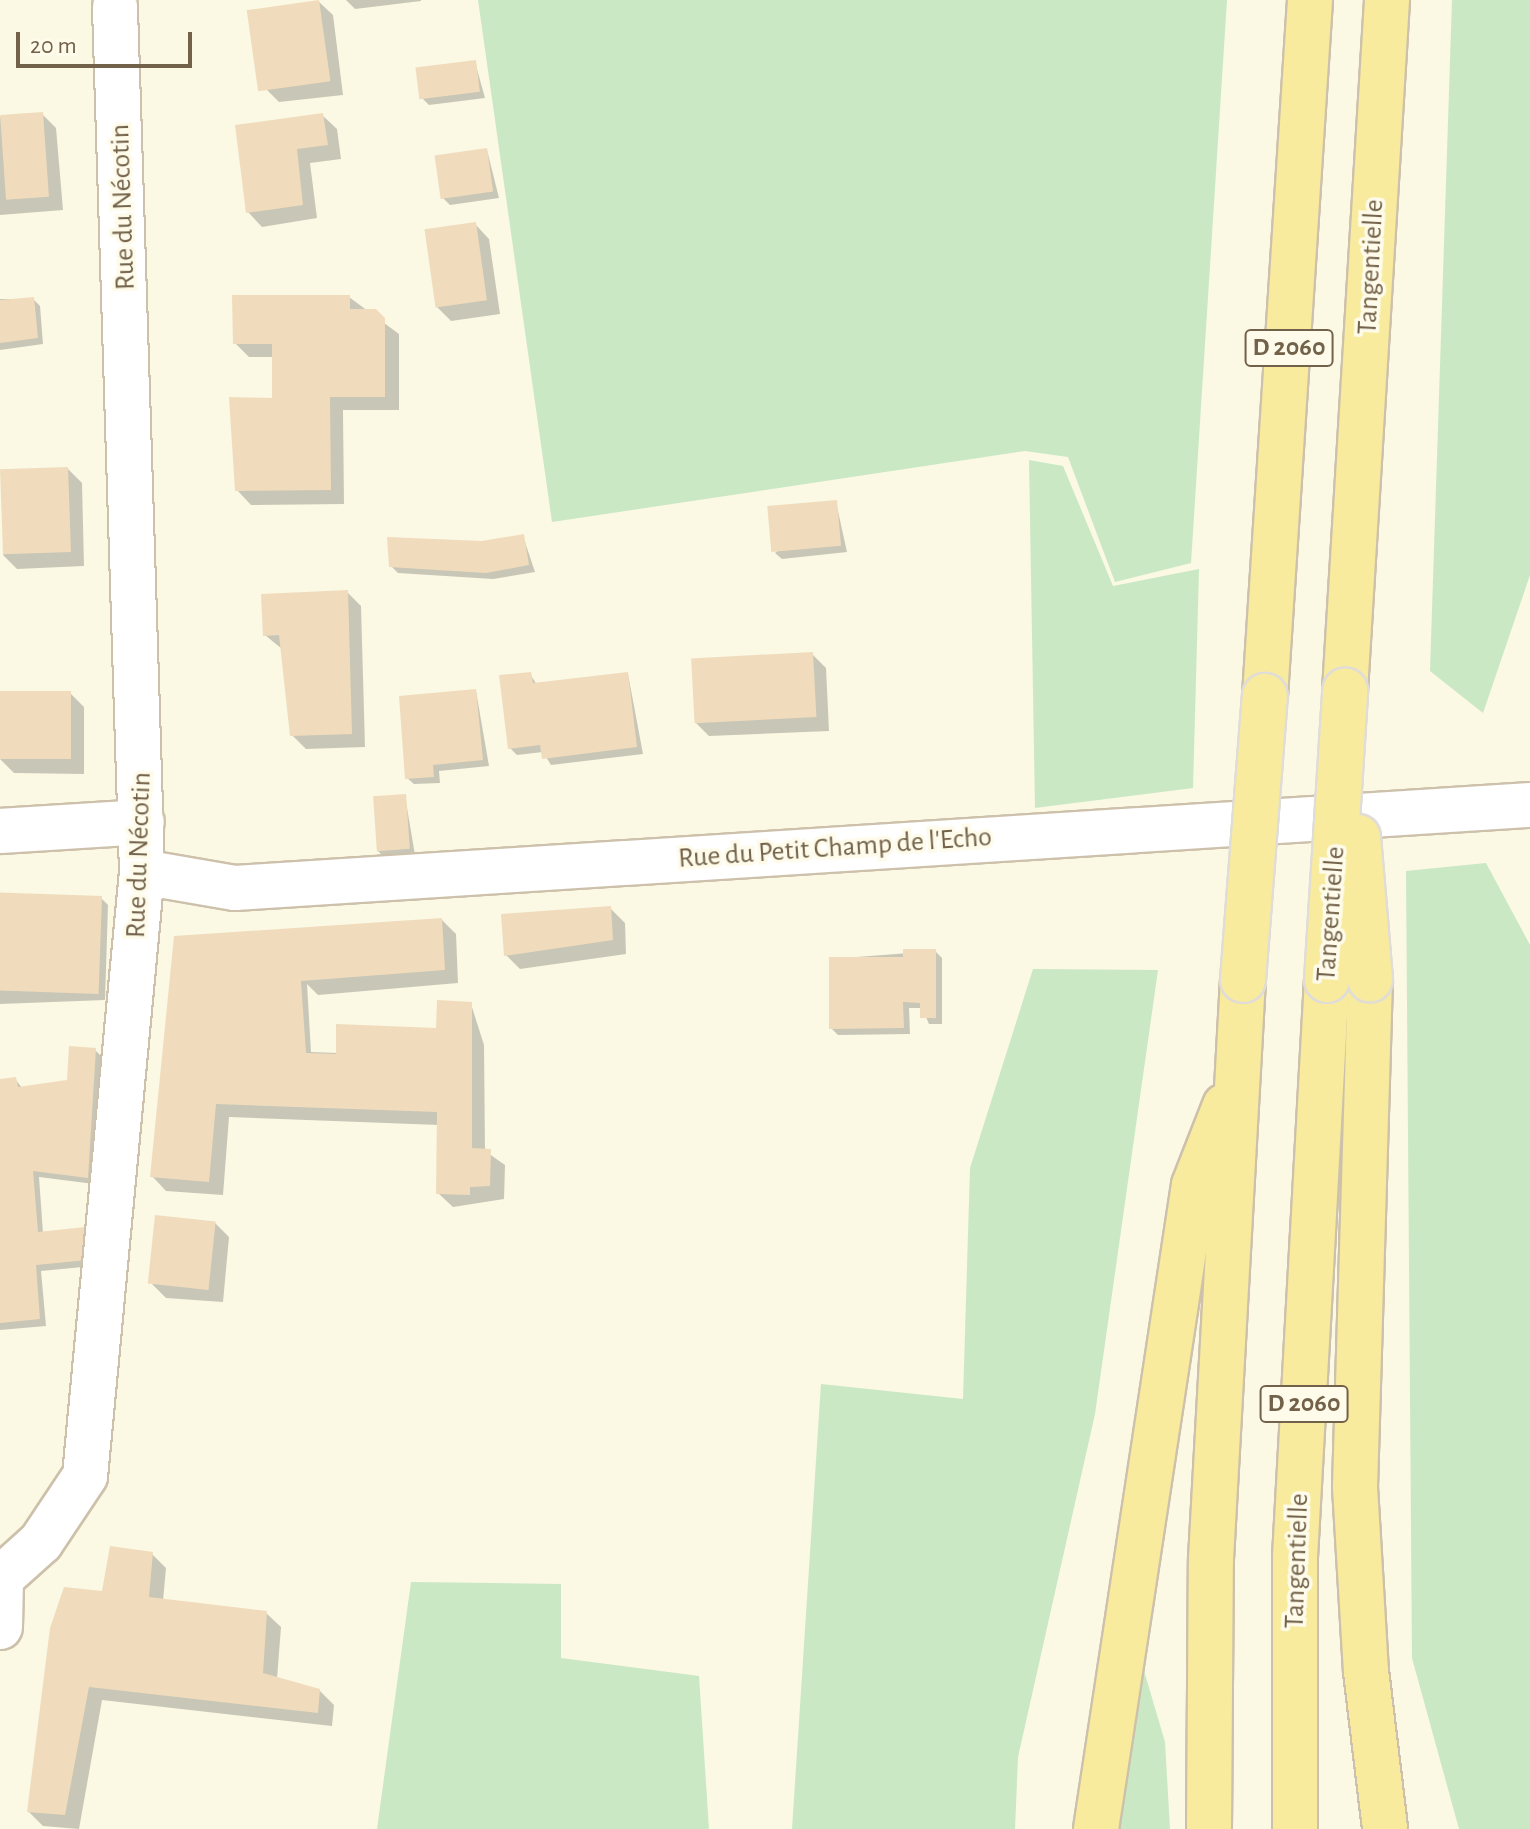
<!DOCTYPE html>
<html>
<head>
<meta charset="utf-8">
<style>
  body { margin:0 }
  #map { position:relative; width:1530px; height:1829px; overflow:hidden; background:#fbf8e4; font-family:"Alegreya Sans",sans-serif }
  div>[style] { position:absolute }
  .green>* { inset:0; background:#cae8c3 }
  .shadow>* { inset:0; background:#0003 }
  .building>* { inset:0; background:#f0dcbc; transform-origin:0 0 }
  .roads { filter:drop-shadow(2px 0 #cdc1ab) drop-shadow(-2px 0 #cdc1ab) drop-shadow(0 2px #cdc1ab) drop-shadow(0 -2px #cdc1ab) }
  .minor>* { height:44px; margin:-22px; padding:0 22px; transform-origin:22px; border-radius:22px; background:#fff }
  .major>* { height:44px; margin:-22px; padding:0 22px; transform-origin:22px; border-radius:22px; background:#f8eb9e }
  .bridges { filter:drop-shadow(2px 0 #e0dcd7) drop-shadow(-2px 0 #e0dcd7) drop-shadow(0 2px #e0dcd7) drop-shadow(0 -2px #e0dcd7) }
  .major-bridge>* { height:44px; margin:-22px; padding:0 22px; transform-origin:22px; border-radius:22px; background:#f8eb9e }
  span { translate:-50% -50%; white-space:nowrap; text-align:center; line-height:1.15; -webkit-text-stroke:7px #fefbea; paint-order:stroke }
  .shield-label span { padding:2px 6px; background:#fefbea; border:2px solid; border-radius:6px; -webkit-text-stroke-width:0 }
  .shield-label { font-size:26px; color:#73624a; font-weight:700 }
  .street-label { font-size:28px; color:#73624a }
  .scale { position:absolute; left:16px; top:32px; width:176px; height:36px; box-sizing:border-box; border:4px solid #73624a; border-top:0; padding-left:10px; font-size:24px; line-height:28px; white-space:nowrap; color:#73624a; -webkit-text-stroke:6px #fefbea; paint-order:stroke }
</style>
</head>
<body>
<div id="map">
  <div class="green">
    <i style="clip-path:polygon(478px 0,1227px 0,1191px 563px,1115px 582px,1068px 457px,1025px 451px,552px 522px)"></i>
    <i style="clip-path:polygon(1452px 0,1530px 0,1530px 575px,1483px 713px,1430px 671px)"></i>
    <i style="clip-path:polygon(1029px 460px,1063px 466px,1113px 586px,1199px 569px,1193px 788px,1035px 808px)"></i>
    <i style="clip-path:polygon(1486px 863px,1530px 945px,1530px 1829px,1459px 1829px,1412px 1658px,1406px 871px)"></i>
    <i style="clip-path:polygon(1033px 969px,1158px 970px,1095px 1414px,1018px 1757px,1015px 1829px,792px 1829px,821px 1384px,963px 1399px,970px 1168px)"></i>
    <i style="clip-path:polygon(411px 1582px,561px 1584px,561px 1658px,699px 1676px,709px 1829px,377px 1829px)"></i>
    <i style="clip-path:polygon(1142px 1664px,1165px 1742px,1170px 1829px,1120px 1829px)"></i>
  </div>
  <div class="shadow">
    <i style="clip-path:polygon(346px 0,421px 0,421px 1px,355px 9px)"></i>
    <i style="clip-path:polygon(318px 1px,333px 15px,343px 95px,279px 102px,265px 88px)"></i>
    <i style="clip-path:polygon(475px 62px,485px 98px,429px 105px,422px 98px)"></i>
    <i style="clip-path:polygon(42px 114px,56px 128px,63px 210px,0 215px,0 117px)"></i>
    <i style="clip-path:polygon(322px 115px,337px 129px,341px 159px,310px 163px,317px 218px,262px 227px,248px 212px)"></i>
    <i style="clip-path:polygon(487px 150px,499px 198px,450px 205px,443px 198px)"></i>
    <i style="clip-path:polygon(475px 224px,489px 239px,500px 314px,451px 321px,437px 307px)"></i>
    <i style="clip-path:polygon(349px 297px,399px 334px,399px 410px,343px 410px,344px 504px,251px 505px,237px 490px,274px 400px,274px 357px,249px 357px,235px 343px)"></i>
    <i style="clip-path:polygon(0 299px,33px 299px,40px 306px,43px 344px,0 350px)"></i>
    <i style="clip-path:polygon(68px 469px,82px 483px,84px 566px,17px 569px,3px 555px)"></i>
    <i style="clip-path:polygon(836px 502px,847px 552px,782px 559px,775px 553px)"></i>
    <i style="clip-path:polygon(523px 536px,535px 572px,493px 579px,398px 573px,391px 566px)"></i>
    <i style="clip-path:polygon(347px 592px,361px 606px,365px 747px,306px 749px,292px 735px,282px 649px,265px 635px)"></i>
    <i style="clip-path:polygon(812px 654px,826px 668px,829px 731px,709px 736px,695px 722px)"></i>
    <i style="clip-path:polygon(530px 674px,537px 685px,628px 674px,643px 754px,551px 765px,543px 752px,517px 755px,510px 748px)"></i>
    <i style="clip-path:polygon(476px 691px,489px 766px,439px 771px,440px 783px,414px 784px,407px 778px)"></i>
    <i style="clip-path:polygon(0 693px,70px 693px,84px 707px,84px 774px,14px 773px,0 759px)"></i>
    <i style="clip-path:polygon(405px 796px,415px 855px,384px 857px,377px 850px)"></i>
    <i style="clip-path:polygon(101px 898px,108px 905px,105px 1000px,0 1004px,0 904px)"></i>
    <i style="clip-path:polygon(610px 908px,625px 923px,626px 954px,520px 969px,506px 955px)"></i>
    <i style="clip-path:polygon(442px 920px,456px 934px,458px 983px,318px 995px,307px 984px,311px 1052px,338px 1053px,438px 1030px,471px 1004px,484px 1045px,485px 1151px,505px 1165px,504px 1199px,453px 1207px,438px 1193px,439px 1125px,229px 1117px,223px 1195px,166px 1191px,152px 1176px,176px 938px)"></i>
    <i style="clip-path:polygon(935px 951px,942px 958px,942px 1024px,929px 1024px,922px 1008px,909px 1008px,910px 1034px,838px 1035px,831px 1028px,831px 959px)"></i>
    <i style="clip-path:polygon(95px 1050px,102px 1057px,94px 1184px,39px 1177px,43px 1233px,84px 1229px,93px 1266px,41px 1271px,46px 1326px,0 1330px,0 1081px,15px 1079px,23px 1089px,69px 1081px)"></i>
    <i style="clip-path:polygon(215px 1223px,229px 1237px,223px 1302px,166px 1298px,152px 1284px)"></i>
    <i style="clip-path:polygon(152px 1554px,166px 1568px,163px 1601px,266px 1613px,281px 1627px,277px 1679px,319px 1690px,334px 1705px,332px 1726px,102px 1700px,79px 1829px,43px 1826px,29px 1812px)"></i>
  </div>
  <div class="building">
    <i style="left:319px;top:0;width:82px;height:73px;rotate:82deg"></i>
    <i style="left:476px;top:60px;width:32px;height:61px;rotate:83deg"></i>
    <i style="left:43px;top:112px;width:85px;height:43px;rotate:86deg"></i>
    <i style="clip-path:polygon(323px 113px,328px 145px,297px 149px,303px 205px,246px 213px,235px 125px)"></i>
    <i style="left:487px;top:148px;width:44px;height:53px;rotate:82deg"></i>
    <i style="left:476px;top:222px;width:79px;height:52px;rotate:82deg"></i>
    <i style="clip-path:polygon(232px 295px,350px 295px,350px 309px,376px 309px,385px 318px,385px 397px,330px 397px,331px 490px,235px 491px,229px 397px,272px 398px,272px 344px,233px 344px)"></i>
    <i style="clip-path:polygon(34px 297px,38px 338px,0 343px,0 300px)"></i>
    <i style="left:68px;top:467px;width:85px;height:68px;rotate:88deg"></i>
    <i style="left:837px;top:500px;width:46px;height:70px;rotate:85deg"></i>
    <i style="clip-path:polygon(524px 534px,529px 565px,486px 573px,389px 567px,387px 537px,482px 541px)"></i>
    <i style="clip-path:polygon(348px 590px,352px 734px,290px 736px,279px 635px,263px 636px,261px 594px)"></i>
    <i style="left:813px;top:652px;width:65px;height:122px;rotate:87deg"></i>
    <i style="clip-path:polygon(531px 672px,533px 683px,628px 672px,637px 747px,542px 759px,540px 745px,508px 749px,499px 675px)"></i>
    <i style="clip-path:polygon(476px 689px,483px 760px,433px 765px,434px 777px,405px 779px,399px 696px)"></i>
    <i style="left:0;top:691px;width:71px;height:68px"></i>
    <i style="left:406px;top:794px;width:55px;height:33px;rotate:86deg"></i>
    <i style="left:102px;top:896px;width:98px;height:102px;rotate:92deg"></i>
    <i style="clip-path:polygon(611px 906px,613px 940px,504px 956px,501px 914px)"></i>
    <i style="clip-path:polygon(442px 918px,445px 970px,301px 981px,306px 1053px,336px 1054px,336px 1024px,436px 1028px,437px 1000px,472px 1002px,472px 1148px,491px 1149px,490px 1186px,470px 1187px,470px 1195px,436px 1194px,437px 1112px,216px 1104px,209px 1182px,150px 1177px,174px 936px)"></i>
    <i style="clip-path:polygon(903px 949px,936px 949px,936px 1018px,920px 1018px,920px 1003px,903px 1002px,904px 1028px,829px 1029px,829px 957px,903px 957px)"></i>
    <i style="clip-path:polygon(69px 1046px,96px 1048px,88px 1178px,33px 1171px,38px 1232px,85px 1227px,87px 1260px,36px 1265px,40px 1319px,0 1323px,0 1079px,16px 1077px,18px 1087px,67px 1080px)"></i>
    <i style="left:155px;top:1215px;width:61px;height:69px;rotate:6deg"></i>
    <i style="clip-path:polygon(110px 1546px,153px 1552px,149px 1597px,267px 1611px,263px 1673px,320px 1689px,318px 1713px,89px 1687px,65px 1815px,27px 1812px,50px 1628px,64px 1587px,102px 1591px)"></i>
  </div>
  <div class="roads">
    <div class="minor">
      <i style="left:0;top:831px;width:142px;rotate:-3.6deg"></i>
      <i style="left:142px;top:872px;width:94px;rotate:9.8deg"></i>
      <i style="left:235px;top:888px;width:1298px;rotate:-3.67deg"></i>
      <i style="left:0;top:1627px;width:49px;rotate:-88.8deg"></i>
      <i style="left:1px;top:1578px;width:54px;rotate:-42deg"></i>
      <i style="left:41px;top:1542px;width:79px;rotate:-56.3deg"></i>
      <i style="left:85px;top:1476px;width:607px;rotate:-84.61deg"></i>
      <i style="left:142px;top:872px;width:866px;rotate:-91.79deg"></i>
    </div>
    <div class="major">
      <i style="left:1345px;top:691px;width:692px;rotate:-86.52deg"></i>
      <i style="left:1265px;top:696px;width:697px;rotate:-86.3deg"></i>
      <i style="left:1370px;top:979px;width:508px;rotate:91.69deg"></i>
      <i style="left:1355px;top:1487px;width:184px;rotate:86.6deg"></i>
      <i style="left:1366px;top:1671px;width:159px;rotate:83.1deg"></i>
      <i style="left:1096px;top:1829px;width:651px;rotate:-81.35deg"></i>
      <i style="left:1194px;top:1185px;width:85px;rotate:-68.6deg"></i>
      <i style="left:1209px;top:1829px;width:270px;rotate:-89.6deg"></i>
      <i style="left:1211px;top:1559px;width:580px;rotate:-86.84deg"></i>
      <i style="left:1295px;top:1829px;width:272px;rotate:-90deg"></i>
      <i style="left:1295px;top:1557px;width:578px;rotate:-86.83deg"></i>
    </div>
  </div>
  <div class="bridges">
    <div class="major-bridge">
      <i style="left:1358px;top:837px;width:143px;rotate:85.2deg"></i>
      <i style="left:1243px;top:980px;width:285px;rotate:-85.6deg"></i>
      <i style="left:1327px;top:980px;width:290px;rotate:-86.4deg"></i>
    </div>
  </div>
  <div class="shield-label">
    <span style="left:1289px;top:348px">D 2060</span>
    <span style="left:1304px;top:1404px">D 2060</span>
  </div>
  <div class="street-label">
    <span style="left:123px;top:207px;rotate:-92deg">Rue du Nécotin</span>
    <span style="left:1371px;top:267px;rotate:-87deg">Tangentielle</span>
    <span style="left:835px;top:848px;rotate:-4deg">Rue du Petit Champ de l'Echo</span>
    <span style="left:139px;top:855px;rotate:-88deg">Rue du Nécotin</span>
    <span style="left:1331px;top:914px;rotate:-86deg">Tangentielle</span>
    <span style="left:1297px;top:1561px;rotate:-88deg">Tangentielle</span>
  </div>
  <div class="scale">20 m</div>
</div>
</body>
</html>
